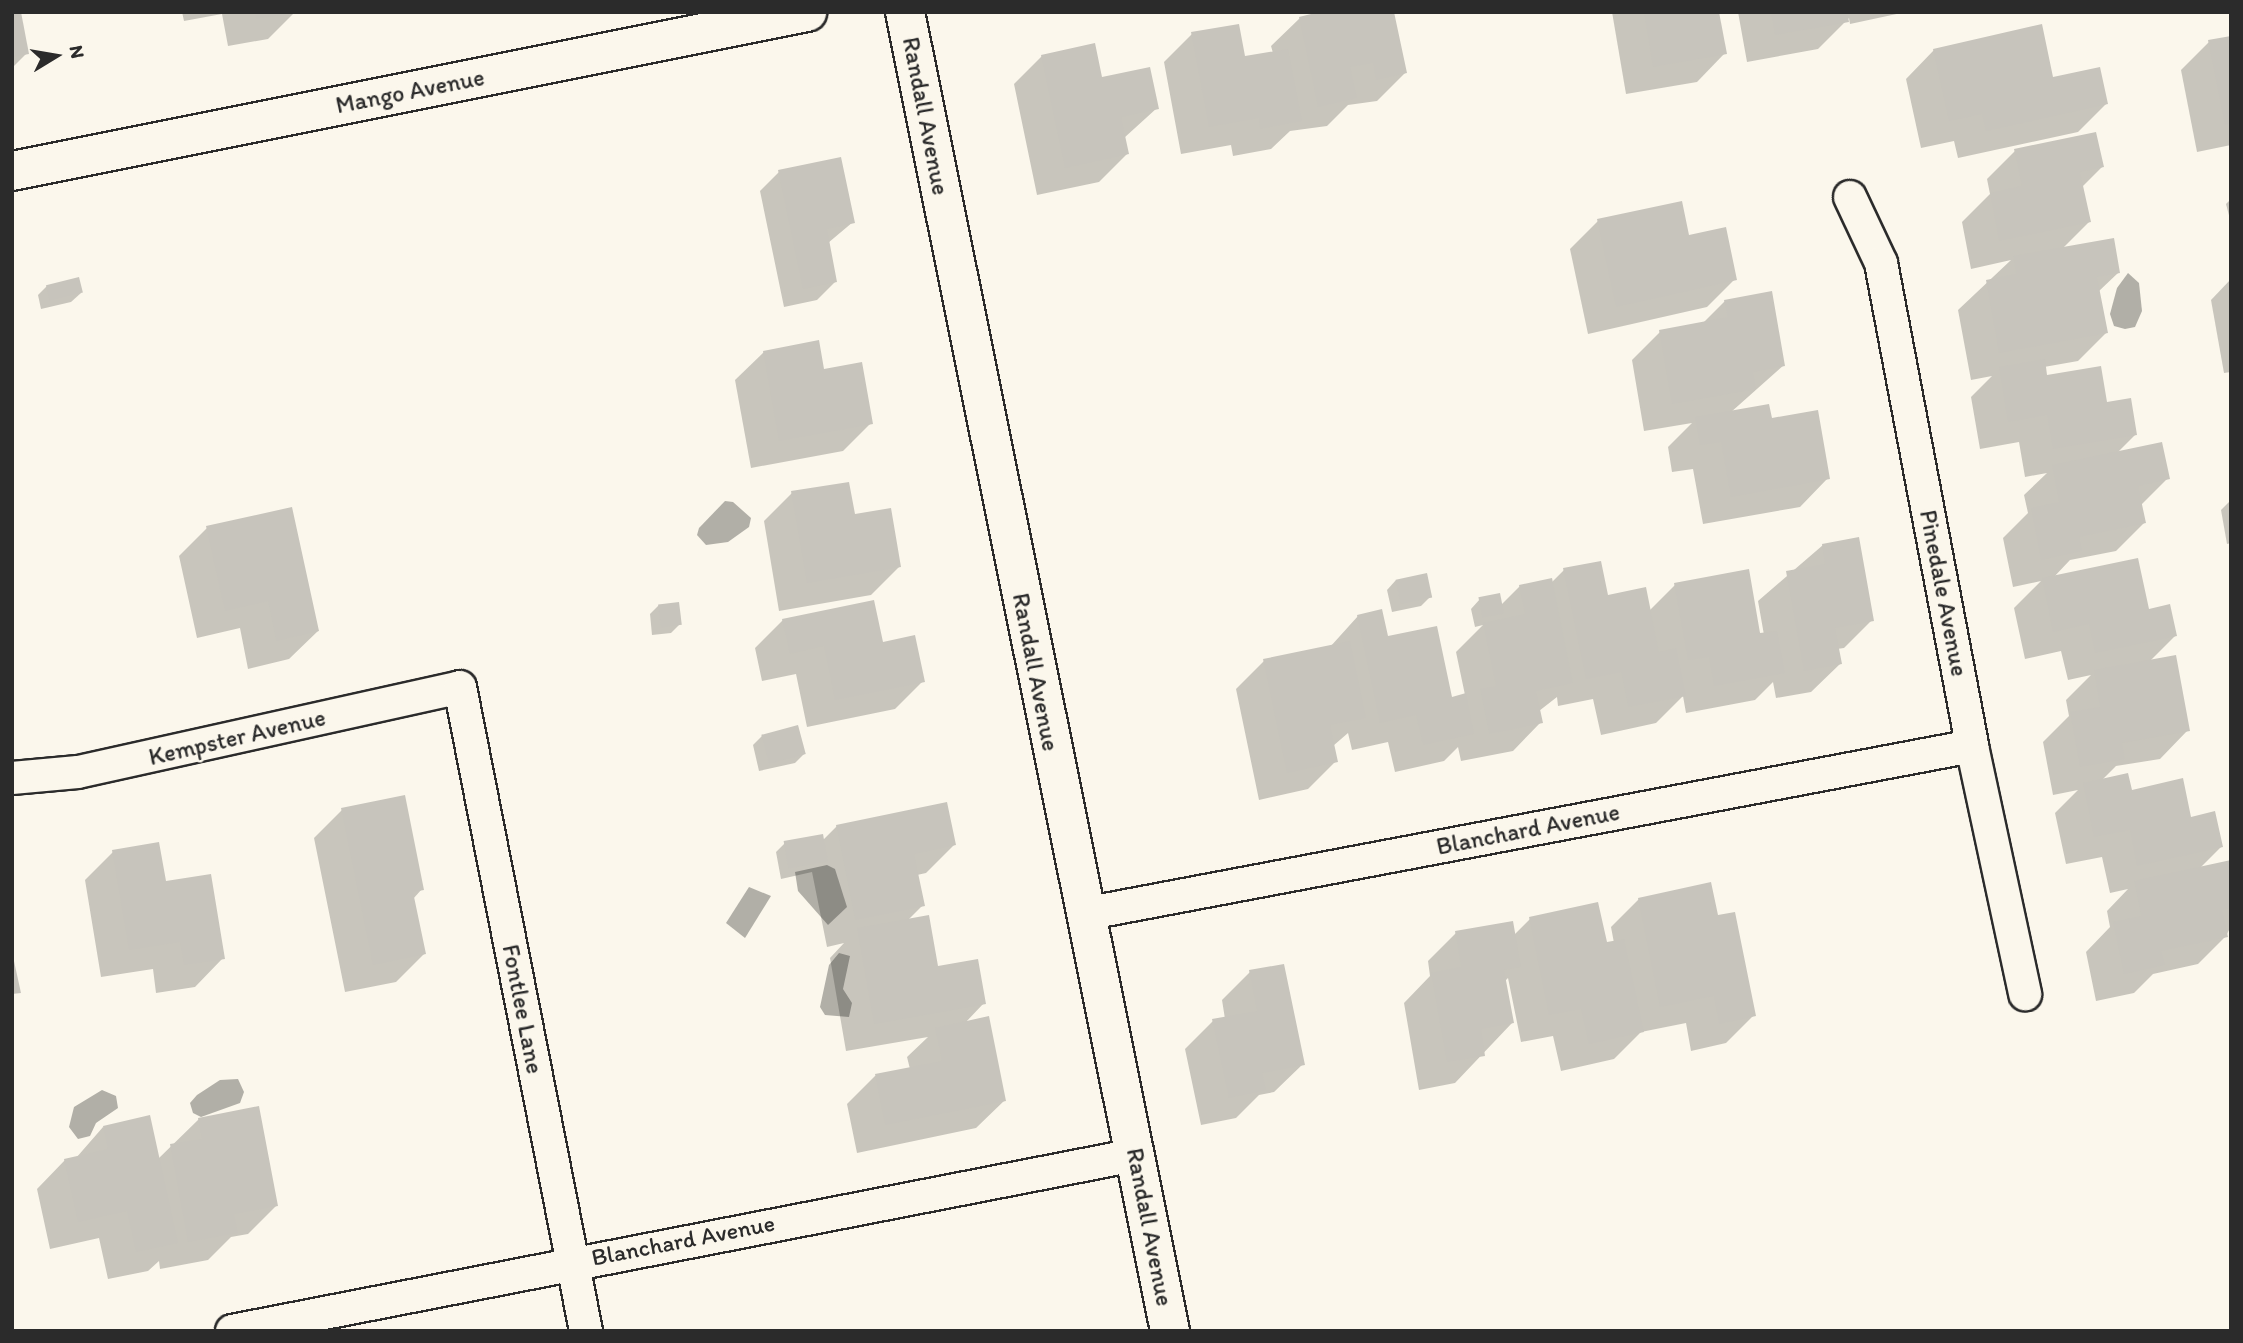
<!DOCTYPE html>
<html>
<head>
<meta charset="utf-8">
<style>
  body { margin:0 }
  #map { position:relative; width:2243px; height:1343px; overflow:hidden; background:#fbf7ec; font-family:Itim,sans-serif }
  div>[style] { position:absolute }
  .water>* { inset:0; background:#b1afa7 }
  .shadow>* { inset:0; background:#0003 }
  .building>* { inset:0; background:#c7c4bc; transform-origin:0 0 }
  .roads { filter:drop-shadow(2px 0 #2b2b2b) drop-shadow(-2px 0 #2b2b2b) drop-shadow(0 2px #2b2b2b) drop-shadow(0 -2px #2b2b2b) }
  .street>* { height:32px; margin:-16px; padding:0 16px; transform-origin:16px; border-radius:16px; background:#fbf7ec }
  .secondary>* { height:38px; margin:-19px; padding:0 19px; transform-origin:19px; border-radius:19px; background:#fbf7ec }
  span { translate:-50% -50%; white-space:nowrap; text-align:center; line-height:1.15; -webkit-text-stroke:5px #fbf7ec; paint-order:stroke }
  .street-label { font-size:24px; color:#2b2b2b }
  .frame { position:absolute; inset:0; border:14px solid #2b2b2b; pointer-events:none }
  .north { position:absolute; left:21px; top:21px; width:70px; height:70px; -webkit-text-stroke:5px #fbf7ec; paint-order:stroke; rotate:79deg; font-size:19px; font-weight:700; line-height:28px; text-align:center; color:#2b2b2b }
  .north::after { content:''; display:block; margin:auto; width:24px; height:32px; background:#2b2b2b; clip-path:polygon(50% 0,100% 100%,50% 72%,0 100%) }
</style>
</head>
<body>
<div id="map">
  <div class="water">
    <i style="clip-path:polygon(2128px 273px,2139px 283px,2142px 311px,2135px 327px,2125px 329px,2114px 326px,2110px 314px,2117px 288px)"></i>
    <i style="clip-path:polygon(725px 501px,733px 502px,751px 518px,749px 527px,728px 542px,706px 545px,697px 535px,699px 528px)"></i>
    <i style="clip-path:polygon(827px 865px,835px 869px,847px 907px,828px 925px,798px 891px,795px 872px)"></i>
    <i style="clip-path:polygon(749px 887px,771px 896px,745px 938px,726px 923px)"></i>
    <i style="clip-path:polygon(839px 953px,850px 956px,843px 989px,852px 1003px,849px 1017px,825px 1015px,820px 1007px,829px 965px)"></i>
    <i style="clip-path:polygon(238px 1079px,244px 1092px,240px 1103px,201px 1117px,193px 1113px,190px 1103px,197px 1095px,220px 1080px)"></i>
    <i style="clip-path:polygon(102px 1090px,116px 1096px,118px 1108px,96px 1123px,90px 1136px,78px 1139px,69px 1127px,74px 1107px)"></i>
  </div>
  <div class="shadow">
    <i style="clip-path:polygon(12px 12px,27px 53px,12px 68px)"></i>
    <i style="clip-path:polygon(182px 12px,295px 12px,268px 39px,228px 46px,222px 14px,184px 21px)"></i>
    <i style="clip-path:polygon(1612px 12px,1718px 12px,1725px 53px,1697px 82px,1626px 94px)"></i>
    <i style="clip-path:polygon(1738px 12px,1906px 12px,1850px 24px,1849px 18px,1818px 49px,1747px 62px)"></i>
    <i style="clip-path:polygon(1300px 18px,1405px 73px,1377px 101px,1348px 105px,1327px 126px,1290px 131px,1271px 149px,1233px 156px,1231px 145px,1181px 154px,1164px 62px,1192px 34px,1244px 58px,1273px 53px,1271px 46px)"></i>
    <i style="clip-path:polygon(2231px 38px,2231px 145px,2197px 152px,2181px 70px,2209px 42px)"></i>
    <i style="clip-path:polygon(1934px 50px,2052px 80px,2106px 104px,2078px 132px,1958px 158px,1954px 141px,1921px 148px,1906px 79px)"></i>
    <i style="clip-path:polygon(1042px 56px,1101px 79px,1157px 108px,1124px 138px,1127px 154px,1099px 182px,1037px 195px,1014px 84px)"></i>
    <i style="clip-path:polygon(2015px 151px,2102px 167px,2082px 187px,2089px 222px,2062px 249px,2118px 273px,2098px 292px,2106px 333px,2078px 361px,2044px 367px,2046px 377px,2106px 404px,2135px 435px,2116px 454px,2168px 478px,2140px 506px,2144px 523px,2116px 551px,2070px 560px,2053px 578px,2147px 611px,2175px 636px,2149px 662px,2188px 730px,2160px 759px,2116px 766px,2102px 780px,2190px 819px,2221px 847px,2199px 869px,2231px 862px,2231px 926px,2226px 936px,2198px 964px,2153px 974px,2134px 993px,2096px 1001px,2086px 952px,2110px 927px,2107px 911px,2128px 889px,2110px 893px,2102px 857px,2066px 864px,2055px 813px,2078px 790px,2053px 795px,2043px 742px,2069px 716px,2066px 700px,2091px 675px,2068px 680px,2061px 651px,2025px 659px,2014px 608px,2041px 581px,2013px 587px,2003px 538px,2028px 513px,2024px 495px,2047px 473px,2025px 477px,2019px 442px,1980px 449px,1971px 397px,1992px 376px,1971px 380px,1958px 310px,2011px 260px,1971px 269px,1962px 222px,1990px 194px,1987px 179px)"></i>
    <i style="clip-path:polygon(779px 172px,853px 222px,828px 243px,836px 281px,817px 300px,784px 307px,760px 191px)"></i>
    <i style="clip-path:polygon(2231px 199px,2231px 223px,2226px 204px)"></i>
    <i style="clip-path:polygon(1598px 221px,1688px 237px,1735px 279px,1707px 307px,1588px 334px,1570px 249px)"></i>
    <i style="clip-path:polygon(2231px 279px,2231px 372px,2224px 373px,2211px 300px)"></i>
    <i style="clip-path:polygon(47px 286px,81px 293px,71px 302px,41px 309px,38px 295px)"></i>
    <i style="clip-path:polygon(1725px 301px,1784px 365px,1730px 413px,1771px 420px,1828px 478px,1800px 507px,1703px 524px,1693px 469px,1672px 472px,1668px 447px,1692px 423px,1644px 431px,1632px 360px,1660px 332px,1702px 324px)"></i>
    <i style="clip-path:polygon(764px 352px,822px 371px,871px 423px,843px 451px,751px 468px,735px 380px)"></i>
    <i style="clip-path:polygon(792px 493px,853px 516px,899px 567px,871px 595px,779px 611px,764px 521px)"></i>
    <i style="clip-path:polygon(2231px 500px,2231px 543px,2227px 544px,2221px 510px)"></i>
    <i style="clip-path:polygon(207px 528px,318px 631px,289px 659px,248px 669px,240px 628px,197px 638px,179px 556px)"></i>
    <i style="clip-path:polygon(1823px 545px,1872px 620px,1844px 648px,1837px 649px,1840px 664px,1811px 692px,1776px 698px,1773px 682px,1755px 700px,1686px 713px,1683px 696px,1656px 723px,1601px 735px,1593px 699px,1558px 706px,1557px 697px,1539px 711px,1541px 722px,1513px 751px,1461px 761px,1458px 747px,1444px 761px,1395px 772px,1388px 742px,1352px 750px,1348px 733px,1333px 746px,1336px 761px,1308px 789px,1259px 800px,1236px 689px,1264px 661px,1330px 647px,1358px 616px,1451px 699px,1465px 695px,1456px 652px,1483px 625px,1475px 627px,1471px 609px,1480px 599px,1501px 605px,1520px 586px,1551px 583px,1564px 570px,1606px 597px,1649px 611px,1675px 585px,1764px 635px,1758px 601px)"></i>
    <i style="clip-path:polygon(1396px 580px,1430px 597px,1421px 606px,1392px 612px,1387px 590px)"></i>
    <i style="clip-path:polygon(659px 605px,680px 624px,671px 633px,652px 635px,650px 614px)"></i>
    <i style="clip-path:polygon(783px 620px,881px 644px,923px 681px,895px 709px,807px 727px,796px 674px,762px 681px,755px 648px)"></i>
    <i style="clip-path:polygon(762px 736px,804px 754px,795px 763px,759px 771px,753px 745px)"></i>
    <i style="clip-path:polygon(342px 810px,422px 889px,413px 899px,424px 954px,396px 982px,345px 992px,314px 838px)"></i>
    <i style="clip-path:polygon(837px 826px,954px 845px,926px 873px,917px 875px,923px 905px,907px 921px,936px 968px,984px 1003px,965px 1023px,1005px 1100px,976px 1128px,857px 1153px,847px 1104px,875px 1076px,910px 1069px,907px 1057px,928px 1037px,846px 1051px,830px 958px,844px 943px,827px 947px,812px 872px,781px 879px,776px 852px,785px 843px,822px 841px)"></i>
    <i style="clip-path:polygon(113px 852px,165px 883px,223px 958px,195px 987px,156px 993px,153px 969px,101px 977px,85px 880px)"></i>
    <i style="clip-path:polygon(1639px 899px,1717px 917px,1754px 1015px,1726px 1043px,1691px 1051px,1686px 1023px,1641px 1032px,1614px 1059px,1561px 1071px,1553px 1036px,1521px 1042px,1508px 978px,1505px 981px,1512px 1023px,1455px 1083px,1419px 1090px,1404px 1003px,1430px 976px,1428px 961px,1456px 933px,1514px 935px,1530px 919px,1605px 944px,1614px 943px,1611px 927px)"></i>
    <i style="clip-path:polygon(1250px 972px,1303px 1064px,1274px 1092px,1259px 1095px,1236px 1118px,1201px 1125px,1185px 1049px,1213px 1021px,1225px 1019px,1222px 1000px)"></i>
    <i style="clip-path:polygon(199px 1119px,276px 1206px,248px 1234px,231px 1237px,208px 1260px,160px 1269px,159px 1261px,148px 1271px,108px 1279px,99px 1238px,50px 1249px,37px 1189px,65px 1160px,76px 1158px,103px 1127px,158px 1159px)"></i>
  </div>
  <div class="building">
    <i style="clip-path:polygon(12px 12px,21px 12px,29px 54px,12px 57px)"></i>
    <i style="clip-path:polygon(255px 12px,287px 12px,287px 14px,256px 19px)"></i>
    <i style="clip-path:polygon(1319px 12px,1394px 12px,1407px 73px,1376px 80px,1373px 63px,1350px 67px,1357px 98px,1318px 107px,1299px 17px)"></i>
    <i style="clip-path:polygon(1644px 12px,1719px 12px,1727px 54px,1653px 67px)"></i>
    <i style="clip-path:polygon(1771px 12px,1847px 12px,1849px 22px,1775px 35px)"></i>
    <i style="clip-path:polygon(1239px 24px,1245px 56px,1288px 49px,1302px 121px,1260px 129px,1259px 118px,1209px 127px,1191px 32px)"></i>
    <i style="clip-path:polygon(2042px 24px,2053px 77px,2100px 67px,2108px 104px,1986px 131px,1982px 114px,1949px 121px,1933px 49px)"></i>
    <i style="clip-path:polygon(2231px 36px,2231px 123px,2225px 125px,2208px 40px)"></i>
    <i style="clip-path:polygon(1095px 43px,1102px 77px,1150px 67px,1159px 109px,1121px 117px,1129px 154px,1065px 168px,1041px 55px)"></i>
    <i style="clip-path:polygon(2096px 132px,2104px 167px,2080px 172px,2091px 222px,1999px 241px,1990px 193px,2022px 186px,2014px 149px)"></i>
    <i style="clip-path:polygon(841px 157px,855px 223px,827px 229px,837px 282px,803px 289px,778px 170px)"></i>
    <i style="clip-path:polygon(1682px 201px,1689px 235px,1726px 227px,1737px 280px,1616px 307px,1597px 219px)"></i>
    <i style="clip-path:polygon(2114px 238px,2120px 273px,2097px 277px,2108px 333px,1999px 353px,1986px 280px,2016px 274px,2013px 256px)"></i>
    <i style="left:79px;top:277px;width:16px;height:34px;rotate:76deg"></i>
    <i style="clip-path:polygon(1772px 291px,1785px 366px,1753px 372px,1756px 389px,1672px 404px,1659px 330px,1728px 317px,1724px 300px)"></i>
    <i style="clip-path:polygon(819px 340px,824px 369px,862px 362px,873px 424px,779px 441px,763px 351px)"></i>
    <i style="clip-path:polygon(2045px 359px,2047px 375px,2101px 366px,2107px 402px,2131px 398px,2137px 435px,2053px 449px,2047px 415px,2008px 422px,1999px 367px)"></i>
    <i style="clip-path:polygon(1769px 404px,1772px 418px,1818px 410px,1830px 479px,1731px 497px,1721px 442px,1700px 445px,1695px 417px)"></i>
    <i style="clip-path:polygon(2162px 442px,2170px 479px,2138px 486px,2146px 523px,2079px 537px,2082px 551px,2041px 560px,2031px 508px,2059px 502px,2052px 465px)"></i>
    <i style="clip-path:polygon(849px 482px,855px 514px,891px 508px,901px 567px,807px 583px,791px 491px)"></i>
    <i style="clip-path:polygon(292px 507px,319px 631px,276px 641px,268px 601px,225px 611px,206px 526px)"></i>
    <i style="clip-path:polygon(1859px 537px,1874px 621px,1835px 628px,1842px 664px,1804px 671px,1786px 571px,1825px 564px,1822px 544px)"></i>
    <i style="clip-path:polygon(2138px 558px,2149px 609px,2170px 604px,2177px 636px,2095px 653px,2089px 624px,2053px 632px,2042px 578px)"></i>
    <i style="clip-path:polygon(1601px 561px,1608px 595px,1646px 587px,1659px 652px,1676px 648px,1686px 696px,1628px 707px,1621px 672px,1586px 679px,1563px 568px)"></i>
    <i style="clip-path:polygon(1749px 569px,1760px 633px,1777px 631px,1785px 673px,1714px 686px,1709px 657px,1688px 660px,1674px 583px)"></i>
    <i style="left:1427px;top:573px;width:25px;height:32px;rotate:78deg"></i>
    <i style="clip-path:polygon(1552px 578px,1573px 683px,1536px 691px,1543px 723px,1489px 734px,1480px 689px,1496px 686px,1483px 623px,1525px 614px,1519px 585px)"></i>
    <i style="left:1500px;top:593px;width:21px;height:22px;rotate:79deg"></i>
    <i style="clip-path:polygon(874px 600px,883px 642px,915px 635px,925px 682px,835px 700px,824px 646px,790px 654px,782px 619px)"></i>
    <i style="left:679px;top:602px;width:23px;height:21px;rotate:83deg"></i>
    <i style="clip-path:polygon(1382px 609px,1388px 636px,1437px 626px,1452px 697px,1466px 693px,1474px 734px,1423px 745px,1416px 715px,1380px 723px,1357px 615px)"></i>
    <i style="clip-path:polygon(1350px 641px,1366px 718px,1330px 725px,1338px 762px,1287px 773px,1263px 659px)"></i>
    <i style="clip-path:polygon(2176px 655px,2190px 731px,2122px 743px,2125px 759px,2080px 767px,2070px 712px,2100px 707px,2094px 670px)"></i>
    <i style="left:798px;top:725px;width:30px;height:38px;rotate:75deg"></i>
    <i style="clip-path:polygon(2128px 773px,2132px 790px,2183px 778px,2191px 817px,2215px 811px,2223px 847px,2137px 866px,2130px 830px,2094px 837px,2083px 783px)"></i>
    <i style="clip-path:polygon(405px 795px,424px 890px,413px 892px,426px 954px,373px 965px,341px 808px)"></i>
    <i style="clip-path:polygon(947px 802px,956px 845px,914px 854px,925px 906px,855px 920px,836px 825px)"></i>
    <i style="left:823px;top:834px;width:28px;height:40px;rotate:80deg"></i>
    <i style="clip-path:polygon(159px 842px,166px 881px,211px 874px,225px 959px,184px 965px,180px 942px,129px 950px,112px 850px)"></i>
    <i style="clip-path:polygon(2231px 860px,2231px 908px,2222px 910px,2228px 937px,2161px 951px,2165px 965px,2124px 974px,2113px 922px,2141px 916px,2134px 881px)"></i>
    <i style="clip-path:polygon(1711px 882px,1718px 915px,1735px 912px,1756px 1016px,1719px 1024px,1714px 996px,1660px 1007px,1638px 898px)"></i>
    <i style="clip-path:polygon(1598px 902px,1607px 942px,1624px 939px,1644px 1032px,1589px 1044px,1581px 1009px,1549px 1015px,1529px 917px)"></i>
    <i style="clip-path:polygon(929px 915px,938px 966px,978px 959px,986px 1004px,874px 1024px,857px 928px)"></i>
    <i style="clip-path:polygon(1513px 921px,1521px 967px,1504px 970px,1514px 1023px,1481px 1029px,1485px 1056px,1447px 1062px,1431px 973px,1461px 967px,1455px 931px)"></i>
    <i style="clip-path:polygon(12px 952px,21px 993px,12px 994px)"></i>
    <i style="clip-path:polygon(1284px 964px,1305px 1065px,1262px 1073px,1266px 1090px,1229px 1098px,1212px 1019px,1257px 1011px,1249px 970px)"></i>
    <i style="clip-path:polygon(989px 1016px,1006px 1101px,885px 1125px,875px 1074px,942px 1061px,935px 1028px)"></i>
    <i style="clip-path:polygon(259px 1106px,278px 1206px,234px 1214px,238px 1233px,188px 1242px,170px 1144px,202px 1139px,198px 1118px)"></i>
    <i style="clip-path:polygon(150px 1115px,178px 1243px,136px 1252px,127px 1211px,78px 1222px,64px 1159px,108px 1149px,103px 1126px)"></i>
  </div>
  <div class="roads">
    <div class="street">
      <i style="left:1850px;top:197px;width:73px;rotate:64.8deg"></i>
      <i style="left:1881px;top:263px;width:491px;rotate:79.3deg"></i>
      <i style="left:1972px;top:746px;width:254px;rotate:77.9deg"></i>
      <i style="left:12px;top:778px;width:66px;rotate:-5.2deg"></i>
      <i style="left:78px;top:772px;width:391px;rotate:-12.5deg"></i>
      <i style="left:460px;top:687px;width:656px;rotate:78.93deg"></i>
      <i style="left:1084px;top:914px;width:904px;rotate:-10.71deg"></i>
      <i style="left:232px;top:1331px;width:920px;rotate:-11.03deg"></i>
    </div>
    <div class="secondary">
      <i style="left:905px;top:12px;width:1345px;rotate:78.64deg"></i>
      <i style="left:12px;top:171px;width:811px;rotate:-11.31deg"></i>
    </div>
  </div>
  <div class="street-label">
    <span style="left:410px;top:91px;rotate:-11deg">Mango Avenue</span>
    <span style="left:926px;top:116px;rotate:79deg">Randall Avenue</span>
    <span style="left:1944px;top:593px;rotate:79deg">Pinedale Avenue</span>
    <span style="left:1036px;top:672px;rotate:79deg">Randall Avenue</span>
    <span style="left:237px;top:737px;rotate:-13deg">Kempster Avenue</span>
    <span style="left:1528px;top:829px;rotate:-11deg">Blanchard Avenue</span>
    <span style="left:523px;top:1009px;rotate:79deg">Fontlee Lane</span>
    <span style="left:1150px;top:1227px;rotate:79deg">Randall Avenue</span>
    <span style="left:683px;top:1240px;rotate:-11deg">Blanchard Avenue</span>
  </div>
  <div class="frame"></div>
  <div class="north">N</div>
</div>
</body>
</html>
